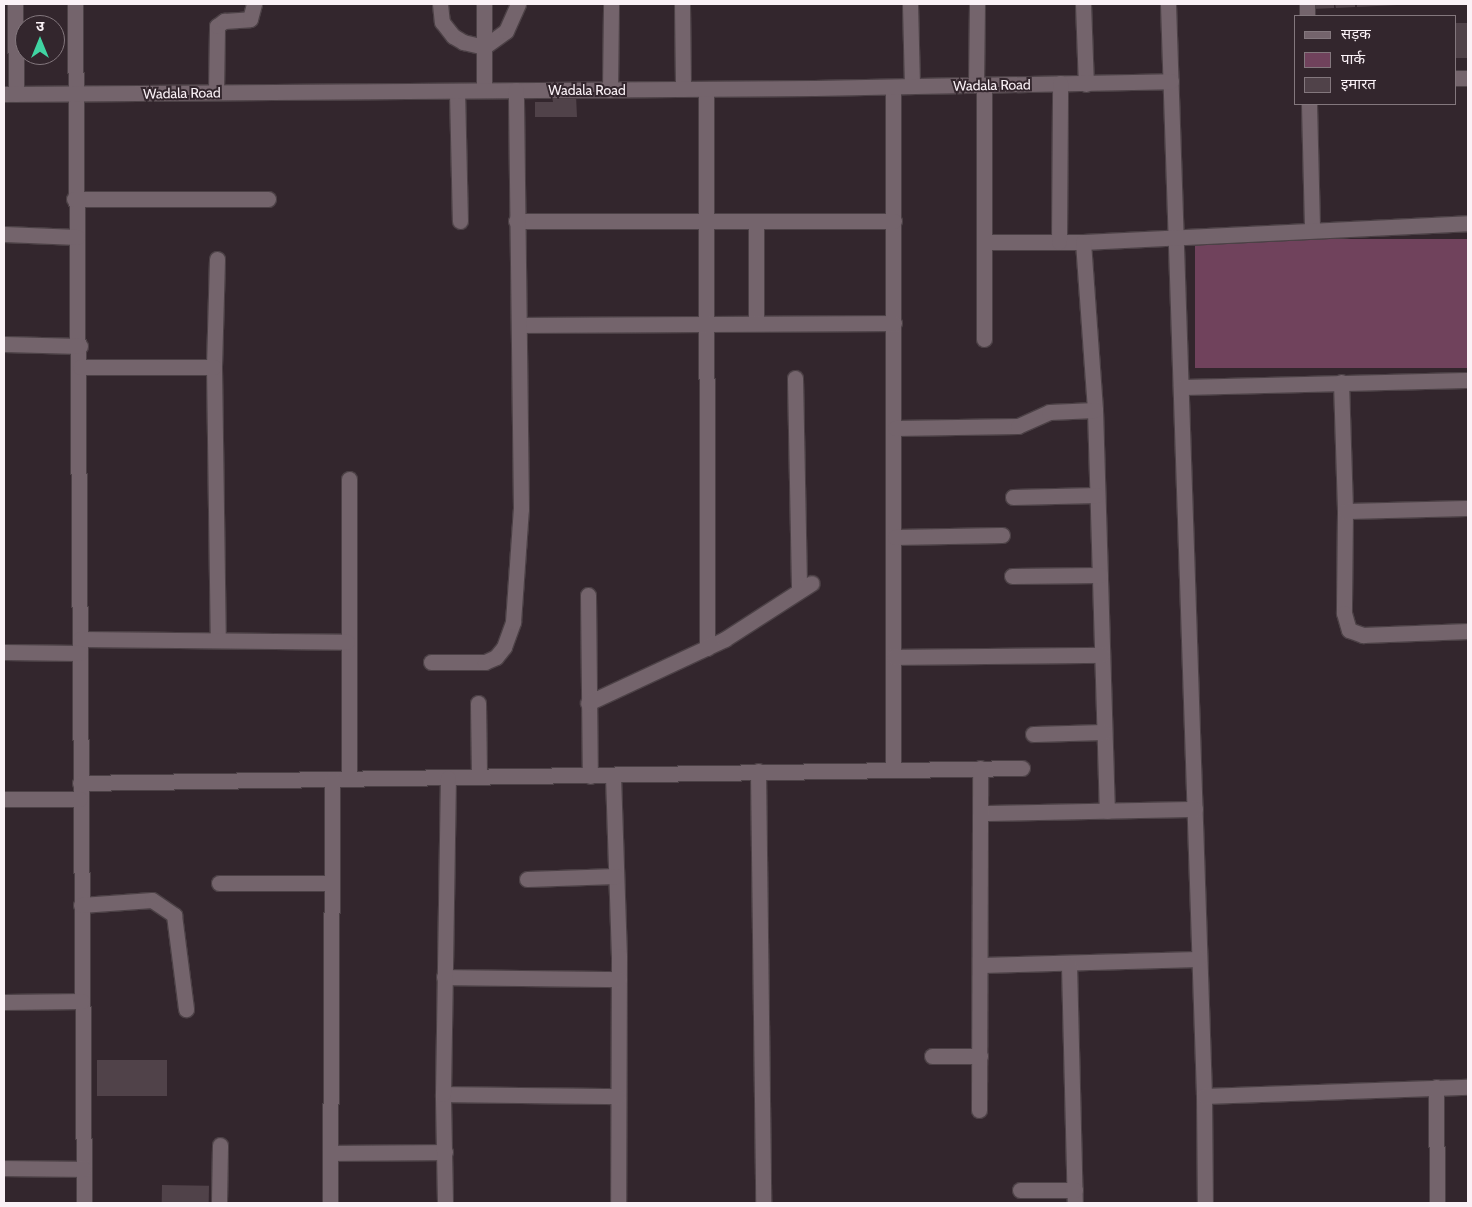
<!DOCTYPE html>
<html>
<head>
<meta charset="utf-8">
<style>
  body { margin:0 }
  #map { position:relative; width:1472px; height:1207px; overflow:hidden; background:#33262d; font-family:Cabin,"Noto Sans Devanagari",sans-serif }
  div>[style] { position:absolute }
  .green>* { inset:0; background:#70425c; transform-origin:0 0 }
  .building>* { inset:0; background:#504249; transform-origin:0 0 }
  .roads { filter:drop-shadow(1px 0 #4c4146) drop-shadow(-1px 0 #4c4146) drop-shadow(0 1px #4c4146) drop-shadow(0 -1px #4c4146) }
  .minor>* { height:15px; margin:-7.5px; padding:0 7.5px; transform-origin:7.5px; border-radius:7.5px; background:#74646c }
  span { translate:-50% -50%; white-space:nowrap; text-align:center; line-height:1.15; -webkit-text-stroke:4px #33262d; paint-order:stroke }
  .street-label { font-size:14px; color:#faf1f6 }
  .frame { position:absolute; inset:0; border:5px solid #faf1f6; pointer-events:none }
  .legend { position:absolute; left:1294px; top:15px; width:162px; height:90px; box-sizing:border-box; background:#33262d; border:1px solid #83777d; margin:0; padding:6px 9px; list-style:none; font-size:15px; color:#faf1f6 }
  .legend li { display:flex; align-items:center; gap:10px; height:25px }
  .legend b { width:25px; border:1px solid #83777d }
  .north { position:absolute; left:15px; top:15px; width:50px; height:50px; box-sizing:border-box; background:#33262d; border:1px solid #83777d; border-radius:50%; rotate:0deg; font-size:14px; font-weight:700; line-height:20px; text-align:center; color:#faf1f6 }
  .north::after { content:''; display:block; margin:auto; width:18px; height:22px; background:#40d4a2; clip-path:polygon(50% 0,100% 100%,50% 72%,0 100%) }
</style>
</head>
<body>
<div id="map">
  <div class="green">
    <i style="left:1468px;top:239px;width:129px;height:273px;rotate:90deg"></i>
  </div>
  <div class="building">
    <i style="clip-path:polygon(1311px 4px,1334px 4px,1334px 8px,1311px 9px)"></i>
    <i style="clip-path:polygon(1335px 4px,1355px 4px,1355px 7px,1336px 8px)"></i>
    <i style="clip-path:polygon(1357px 4px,1397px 4px,1397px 5px,1357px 7px)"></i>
    <i style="left:1456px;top:23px;width:12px;height:35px"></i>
    <i style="clip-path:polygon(576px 95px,577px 117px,535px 117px,535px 102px,553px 102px,552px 96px)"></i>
    <i style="left:97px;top:1060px;width:70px;height:36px"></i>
    <i style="left:162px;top:1185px;width:47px;height:18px;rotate:1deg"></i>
  </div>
  <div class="roads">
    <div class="minor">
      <i style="left:15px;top:4px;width:90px;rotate:89.4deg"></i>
      <i style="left:75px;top:4px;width:1199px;rotate:89.57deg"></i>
      <i style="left:440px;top:4px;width:18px;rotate:84deg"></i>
      <i style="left:442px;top:22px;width:18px;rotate:52deg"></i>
      <i style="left:453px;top:36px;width:12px;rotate:31deg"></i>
      <i style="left:463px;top:42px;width:22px;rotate:13deg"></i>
      <i style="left:484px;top:47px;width:27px;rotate:-36deg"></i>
      <i style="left:506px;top:31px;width:30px;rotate:-66deg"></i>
      <i style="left:682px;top:4px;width:85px;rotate:89.3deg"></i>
      <i style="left:910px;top:4px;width:82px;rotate:88.6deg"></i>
      <i style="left:1083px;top:4px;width:80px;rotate:87.9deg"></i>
      <i style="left:1168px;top:4px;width:1093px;rotate:88.11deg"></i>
      <i style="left:1204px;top:1096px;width:107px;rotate:89.5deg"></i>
      <i style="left:1307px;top:4px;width:12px;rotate:90deg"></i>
      <i style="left:1456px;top:78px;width:12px"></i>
      <i style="left:976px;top:85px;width:81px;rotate:-89.3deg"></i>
      <i style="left:893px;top:87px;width:681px;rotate:90deg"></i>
      <i style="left:706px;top:89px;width:559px;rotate:89.9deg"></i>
      <i style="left:484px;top:90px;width:86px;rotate:-90deg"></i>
      <i style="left:610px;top:90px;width:86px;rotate:-89.3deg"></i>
      <i style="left:457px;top:91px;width:130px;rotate:88.7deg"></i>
      <i style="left:216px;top:92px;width:66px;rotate:-89.1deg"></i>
      <i style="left:217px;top:26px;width:9px;rotate:-36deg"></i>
      <i style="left:224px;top:21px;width:26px;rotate:-4deg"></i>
      <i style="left:250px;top:19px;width:16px;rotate:-75deg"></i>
      <i style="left:4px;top:94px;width:810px;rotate:-0.42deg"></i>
      <i style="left:814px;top:88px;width:357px;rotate:-1.1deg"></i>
      <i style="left:1309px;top:104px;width:124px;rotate:88.6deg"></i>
      <i style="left:74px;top:199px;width:194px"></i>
      <i style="left:516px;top:221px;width:378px"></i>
      <i style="left:4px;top:234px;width:73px;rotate:2.4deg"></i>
      <i style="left:984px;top:242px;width:99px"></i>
      <i style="left:1083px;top:242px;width:385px;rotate:-2.8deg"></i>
      <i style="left:1059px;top:242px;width:159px;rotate:-89.6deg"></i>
      <i style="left:1083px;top:242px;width:168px;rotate:85.9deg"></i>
      <i style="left:1095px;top:410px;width:401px;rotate:88.3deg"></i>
      <i style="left:217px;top:259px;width:108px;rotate:91.6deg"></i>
      <i style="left:214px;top:367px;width:272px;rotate:89.2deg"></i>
      <i style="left:756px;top:322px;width:101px;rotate:-90deg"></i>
      <i style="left:520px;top:325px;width:374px;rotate:-0.3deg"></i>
      <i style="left:984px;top:339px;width:254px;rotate:-90deg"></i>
      <i style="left:4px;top:344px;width:76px;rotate:1.5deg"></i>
      <i style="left:80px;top:367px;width:134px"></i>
      <i style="left:795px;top:378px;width:212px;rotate:88.9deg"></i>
      <i style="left:1341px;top:382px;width:129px;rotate:88.2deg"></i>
      <i style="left:1345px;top:511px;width:102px;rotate:90.6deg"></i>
      <i style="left:1344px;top:613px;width:18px;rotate:74deg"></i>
      <i style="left:1349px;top:630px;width:15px;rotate:20deg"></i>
      <i style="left:1363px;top:635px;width:105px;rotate:-2.2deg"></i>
      <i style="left:1181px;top:387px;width:287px;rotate:-1.4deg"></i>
      <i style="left:895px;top:428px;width:123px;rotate:-0.9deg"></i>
      <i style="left:1018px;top:426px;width:34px;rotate:-24deg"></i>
      <i style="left:1049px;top:412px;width:46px;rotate:-2.5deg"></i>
      <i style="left:349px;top:479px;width:300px;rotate:90deg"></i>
      <i style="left:1013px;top:497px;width:84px;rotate:-1.4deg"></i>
      <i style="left:1345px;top:511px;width:123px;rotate:-1.4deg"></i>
      <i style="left:895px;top:537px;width:107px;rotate:-1.1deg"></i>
      <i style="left:1012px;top:576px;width:88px;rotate:-0.7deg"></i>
      <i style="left:588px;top:595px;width:181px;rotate:89.4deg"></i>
      <i style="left:80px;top:639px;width:267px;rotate:0.6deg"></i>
      <i style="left:4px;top:652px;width:76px;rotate:0.8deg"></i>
      <i style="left:894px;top:657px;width:208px;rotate:-0.6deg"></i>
      <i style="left:431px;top:662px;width:54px"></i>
      <i style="left:485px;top:662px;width:12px;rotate:-24deg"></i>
      <i style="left:496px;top:657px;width:13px;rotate:-51deg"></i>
      <i style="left:504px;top:647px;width:27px;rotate:-70deg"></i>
      <i style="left:513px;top:622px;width:113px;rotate:-86deg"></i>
      <i style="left:521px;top:509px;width:419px;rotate:-90.7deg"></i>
      <i style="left:478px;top:703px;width:74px;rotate:89.2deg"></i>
      <i style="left:588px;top:703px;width:151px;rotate:-25deg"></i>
      <i style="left:725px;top:639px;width:103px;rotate:-32.8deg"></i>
      <i style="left:1033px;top:734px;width:71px;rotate:-1.6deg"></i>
      <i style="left:758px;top:771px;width:432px;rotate:89.3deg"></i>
      <i style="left:613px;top:776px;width:180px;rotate:88.1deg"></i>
      <i style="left:619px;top:956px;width:247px;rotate:90.2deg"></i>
      <i style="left:80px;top:783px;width:942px;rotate:-0.91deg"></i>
      <i style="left:4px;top:799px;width:76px"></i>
      <i style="left:982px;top:813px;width:213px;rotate:-1.1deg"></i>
      <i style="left:527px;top:879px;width:89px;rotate:-1.9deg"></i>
      <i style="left:219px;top:883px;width:112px"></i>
      <i style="left:81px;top:905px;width:71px;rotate:-4deg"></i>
      <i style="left:152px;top:900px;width:27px;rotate:34deg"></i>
      <i style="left:174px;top:915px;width:95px;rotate:82.7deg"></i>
      <i style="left:980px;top:965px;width:219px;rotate:-1.6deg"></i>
      <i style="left:1069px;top:965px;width:238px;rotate:88.6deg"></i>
      <i style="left:444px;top:977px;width:175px;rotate:0.7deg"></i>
      <i style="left:4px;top:1002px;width:78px;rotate:-0.7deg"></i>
      <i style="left:932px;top:1056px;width:48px"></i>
      <i style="left:1436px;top:1087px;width:116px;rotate:89.5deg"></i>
      <i style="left:443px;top:1094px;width:175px;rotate:0.7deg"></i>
      <i style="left:1204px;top:1096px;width:264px;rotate:-2deg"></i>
      <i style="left:979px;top:1110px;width:342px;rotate:-89.8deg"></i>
      <i style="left:330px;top:1153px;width:115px;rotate:-0.5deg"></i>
      <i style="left:4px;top:1168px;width:80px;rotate:0.7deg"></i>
      <i style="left:1020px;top:1190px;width:55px"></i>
      <i style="left:219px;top:1203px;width:58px;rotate:-89deg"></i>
      <i style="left:330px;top:1203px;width:424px;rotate:-89.7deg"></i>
      <i style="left:445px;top:1203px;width:109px;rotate:-91.1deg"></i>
      <i style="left:443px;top:1094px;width:316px;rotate:-89.1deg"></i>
    </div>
  </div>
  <div class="street-label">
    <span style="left:992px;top:85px;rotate:-1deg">Wadala Road</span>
    <span style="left:587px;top:90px">Wadala Road</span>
    <span style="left:182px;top:93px;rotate:-1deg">Wadala Road</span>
  </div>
  <div class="frame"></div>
  <ul class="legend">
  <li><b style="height:6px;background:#74646c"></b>सड़क</li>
  <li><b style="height:14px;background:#70425c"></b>पार्क</li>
  <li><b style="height:14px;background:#504249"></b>इमारत</li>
  </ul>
  <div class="north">उ</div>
</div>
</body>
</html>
